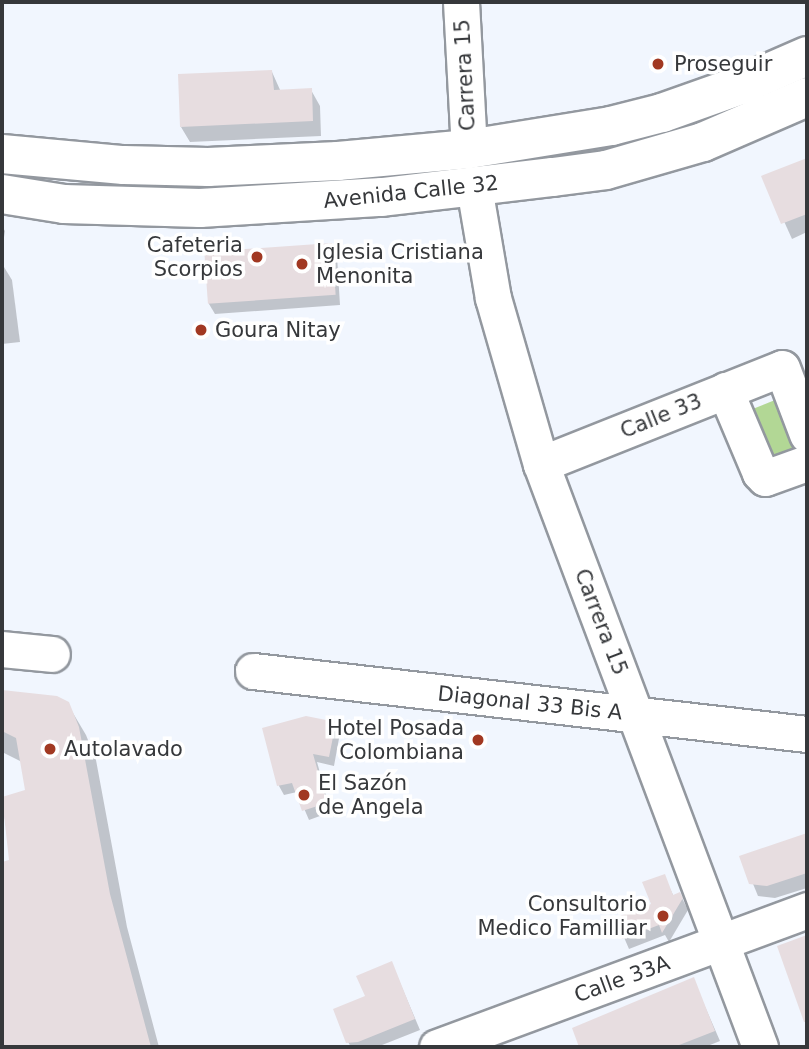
<!DOCTYPE html>
<html>
<head>
<meta charset="utf-8">
<style>
  body { margin:0 }
  #map { position:relative; width:809px; height:1049px; overflow:hidden; background:#f1f6fe; font-family:"DejaVu Sans",sans-serif }
  div>[style] { position:absolute }
  .green>* { inset:0; background:#b2d795; transform-origin:0 0 }
  .shadow>* { inset:0; background:#0003 }
  .building>* { inset:0; background:#e7dde0; transform-origin:0 0 }
  .roads { filter:drop-shadow(2px 0 #93989f) drop-shadow(-2px 0 #93989f) drop-shadow(0 2px #93989f) drop-shadow(0 -2px #93989f) }
  .minor>* { height:35px; margin:-17.5px; padding:0 17.5px; transform-origin:17.5px; border-radius:17.5px; background:#fff }
  .secondary>* { height:38px; margin:-19px; padding:0 19px; transform-origin:19px; border-radius:19px; background:#fff }
  .dots>* { width:19px; height:19px; translate:-50% -50%; box-sizing:border-box; border:4px solid #fff; border-radius:50% }
  span { translate:-50% -50%; white-space:nowrap; text-align:center; line-height:1.15; -webkit-text-stroke:7px #fff; paint-order:stroke }
  .poi-label { font-size:21px; color:#36383b }
  .left { translate:0 -50%; text-align:left }
  .right { translate:-100% -50%; text-align:right }
  .street-label { font-size:21px; color:#36383b }
  .frame { position:absolute; inset:0; border:4px solid #36383b; pointer-events:none }
</style>
</head>
<body>
<div id="map">
  <div class="green">
    <i style="left:785px;top:396px;width:58px;height:45px;rotate:68deg"></i>
  </div>
  <div class="shadow">
    <i style="clip-path:polygon(272px 72px,281px 92px,311px 90px,320px 106px,321px 136px,190px 142px,181px 127px)"></i>
    <i style="clip-path:polygon(807px 160px,807px 232px,792px 239px,764px 177px)"></i>
    <i style="clip-path:polygon(2px 226px,5px 231px,2px 250px)"></i>
    <i style="clip-path:polygon(331px 245px,337px 256px,340px 305px,215px 314px,209px 304px,205px 254px)"></i>
    <i style="clip-path:polygon(4px 267px,12px 280px,20px 342px,2px 344px,2px 268px)"></i>
    <i style="clip-path:polygon(2px 692px,57px 697px,67px 703px,86px 735px,96px 760px,127px 927px,159px 1047px,2px 1047px,2px 864px,11px 861px,2px 799px,27px 791px,22px 762px,2px 752px)"></i>
    <i style="clip-path:polygon(334px 723px,340px 733px,334px 766px,317px 762px,331px 812px,309px 820px,297px 792px,284px 795px,279px 786px,264px 729px)"></i>
    <i style="clip-path:polygon(807px 835px,807px 888px,775px 898px,758px 896px,742px 857px)"></i>
    <i style="clip-path:polygon(664px 876px,674px 897px,680px 894px,688px 910px,669px 942px,665px 935px,629px 949px,616px 919px,653px 905px)"></i>
    <i style="clip-path:polygon(392px 964px,420px 1030px,377px 1047px,351px 1047px,348px 1042px,367px 997px)"></i>
    <i style="clip-path:polygon(693px 979px,720px 1041px,705px 1047px,659px 1047px,668px 1044px,667px 1040px,649px 1047px,581px 1047px,574px 1029px)"></i>
  </div>
  <div class="building">
    <i style="clip-path:polygon(272px 70px,274px 90px,312px 88px,313px 121px,180px 127px,178px 74px)"></i>
    <i style="clip-path:polygon(807px 158px,807px 214px,781px 224px,761px 176px)"></i>
    <i style="left:332px;top:243px;width:52px;height:128px;rotate:86deg"></i>
    <i style="clip-path:polygon(2px 690px,57px 696px,69px 702px,79px 727px,110px 894px,151px 1047px,2px 1047px,2px 862px,9px 860px,2px 797px,25px 790px,16px 738px,2px 731px)"></i>
    <i style="clip-path:polygon(306px 716px,336px 722px,329px 757px,313px 754px,327px 803px,302px 811px,292px 783px,277px 786px,262px 728px)"></i>
    <i style="clip-path:polygon(807px 833px,807px 873px,767px 886px,749px 884px,739px 856px)"></i>
    <i style="clip-path:polygon(665px 874px,673px 895px,680px 892px,683px 898px,662px 933px,659px 925px,622px 939px,614px 918px,651px 904px,642px 882px)"></i>
    <i style="clip-path:polygon(807px 935px,807px 1022px,804px 1022px,777px 946px)"></i>
    <i style="clip-path:polygon(392px 961px,415px 1019px,358px 1042px,346px 1043px,333px 1009px,365px 996px,356px 976px)"></i>
    <i style="clip-path:polygon(694px 977px,715px 1031px,674px 1047px,579px 1047px,572px 1028px)"></i>
  </div>
  <div class="roads">
    <div class="minor">
      <i style="left:461px;top:2px;width:147px;rotate:86.9deg"></i>
      <i style="left:474px;top:187px;width:113px;rotate:80.3deg"></i>
      <i style="left:493px;top:298px;width:173px;rotate:73.9deg"></i>
      <i style="left:541px;top:464px;width:623px;rotate:69.41deg"></i>
      <i style="left:725px;top:390px;width:90px;rotate:67.1deg"></i>
      <i style="left:760px;top:473px;width:7px;rotate:45deg"></i>
      <i style="left:765px;top:478px;width:45px;rotate:-19.7deg"></i>
      <i style="left:541px;top:464px;width:259px;rotate:-21.7deg"></i>
      <i style="left:782px;top:368px;width:71px;rotate:69.3deg"></i>
      <i style="left:2px;top:649px;width:50px;rotate:5.7deg"></i>
      <i style="left:253px;top:671px;width:558px;rotate:6.49deg"></i>
      <i style="left:437px;top:1047px;width:395px;rotate:-20.3deg"></i>
    </div>
    <div class="secondary">
      <i style="left:2px;top:154px;width:122px;rotate:5.2deg"></i>
      <i style="left:124px;top:165px;width:84px;rotate:1.4deg"></i>
      <i style="left:208px;top:167px;width:130px;rotate:-2.6deg"></i>
      <i style="left:338px;top:161px;width:132px;rotate:-5.2deg"></i>
      <i style="left:469px;top:149px;width:144px;rotate:-9.2deg"></i>
      <i style="left:611px;top:126px;width:53px;rotate:-14.3deg"></i>
      <i style="left:662px;top:113px;width:84px;rotate:-19.5deg"></i>
      <i style="left:741px;top:85px;width:72px;rotate:-23.7deg"></i>
      <i style="left:2px;top:194px;width:63px;rotate:9.2deg"></i>
      <i style="left:64px;top:204px;width:136px;rotate:1.7deg"></i>
      <i style="left:200px;top:208px;width:182px;rotate:-3.5deg"></i>
      <i style="left:382px;top:197px;width:172px;rotate:-6.7deg"></i>
      <i style="left:553px;top:177px;width:53px;rotate:-7.5deg"></i>
      <i style="left:606px;top:170px;width:101px;rotate:-16.1deg"></i>
      <i style="left:703px;top:142px;width:113px;rotate:-23.4deg"></i>
    </div>
  </div>
  <div class="dots">
    <i style="left:658px;top:64px;background:#a13822"></i>
    <i style="left:257px;top:257px;background:#a13822"></i>
    <i style="left:302px;top:264px;background:#a13822"></i>
    <i style="left:201px;top:330px;background:#a13822"></i>
    <i style="left:478px;top:740px;background:#a13822"></i>
    <i style="left:50px;top:749px;background:#a13822"></i>
    <i style="left:304px;top:795px;background:#a13822"></i>
    <i style="left:663px;top:916px;background:#a13822"></i>
  </div>
  <div class="poi-label">
    <span class="left" style="left:674px;top:64px">Proseguir</span>
    <span class="right" style="left:243px;top:257px">Cafeteria<br>Scorpios</span>
    <span class="left" style="left:316px;top:264px">Iglesia Cristiana<br>Menonita</span>
    <span class="left" style="left:215px;top:330px">Goura Nitay</span>
    <span class="right" style="left:464px;top:740px">Hotel Posada<br>Colombiana</span>
    <span class="left" style="left:64px;top:749px">Autolavado</span>
    <span class="left" style="left:318px;top:795px">El Sazón<br>de Angela</span>
    <span class="right" style="left:647px;top:916px">Consultorio<br>Medico Familliar</span>
  </div>
  <div class="street-label">
    <span style="left:465px;top:75px;rotate:-93deg">Carrera 15</span>
    <span style="left:411px;top:192px;rotate:-6deg">Avenida Calle 32</span>
    <span style="left:661px;top:416px;rotate:-22deg">Calle 33</span>
    <span style="left:601px;top:622px;rotate:69deg">Carrera 15</span>
    <span style="left:530px;top:703px;rotate:6deg">Diagonal 33 Bis A</span>
    <span style="left:622px;top:979px;rotate:-20deg">Calle 33A</span>
  </div>
  <div class="frame"></div>
</div>
</body>
</html>
